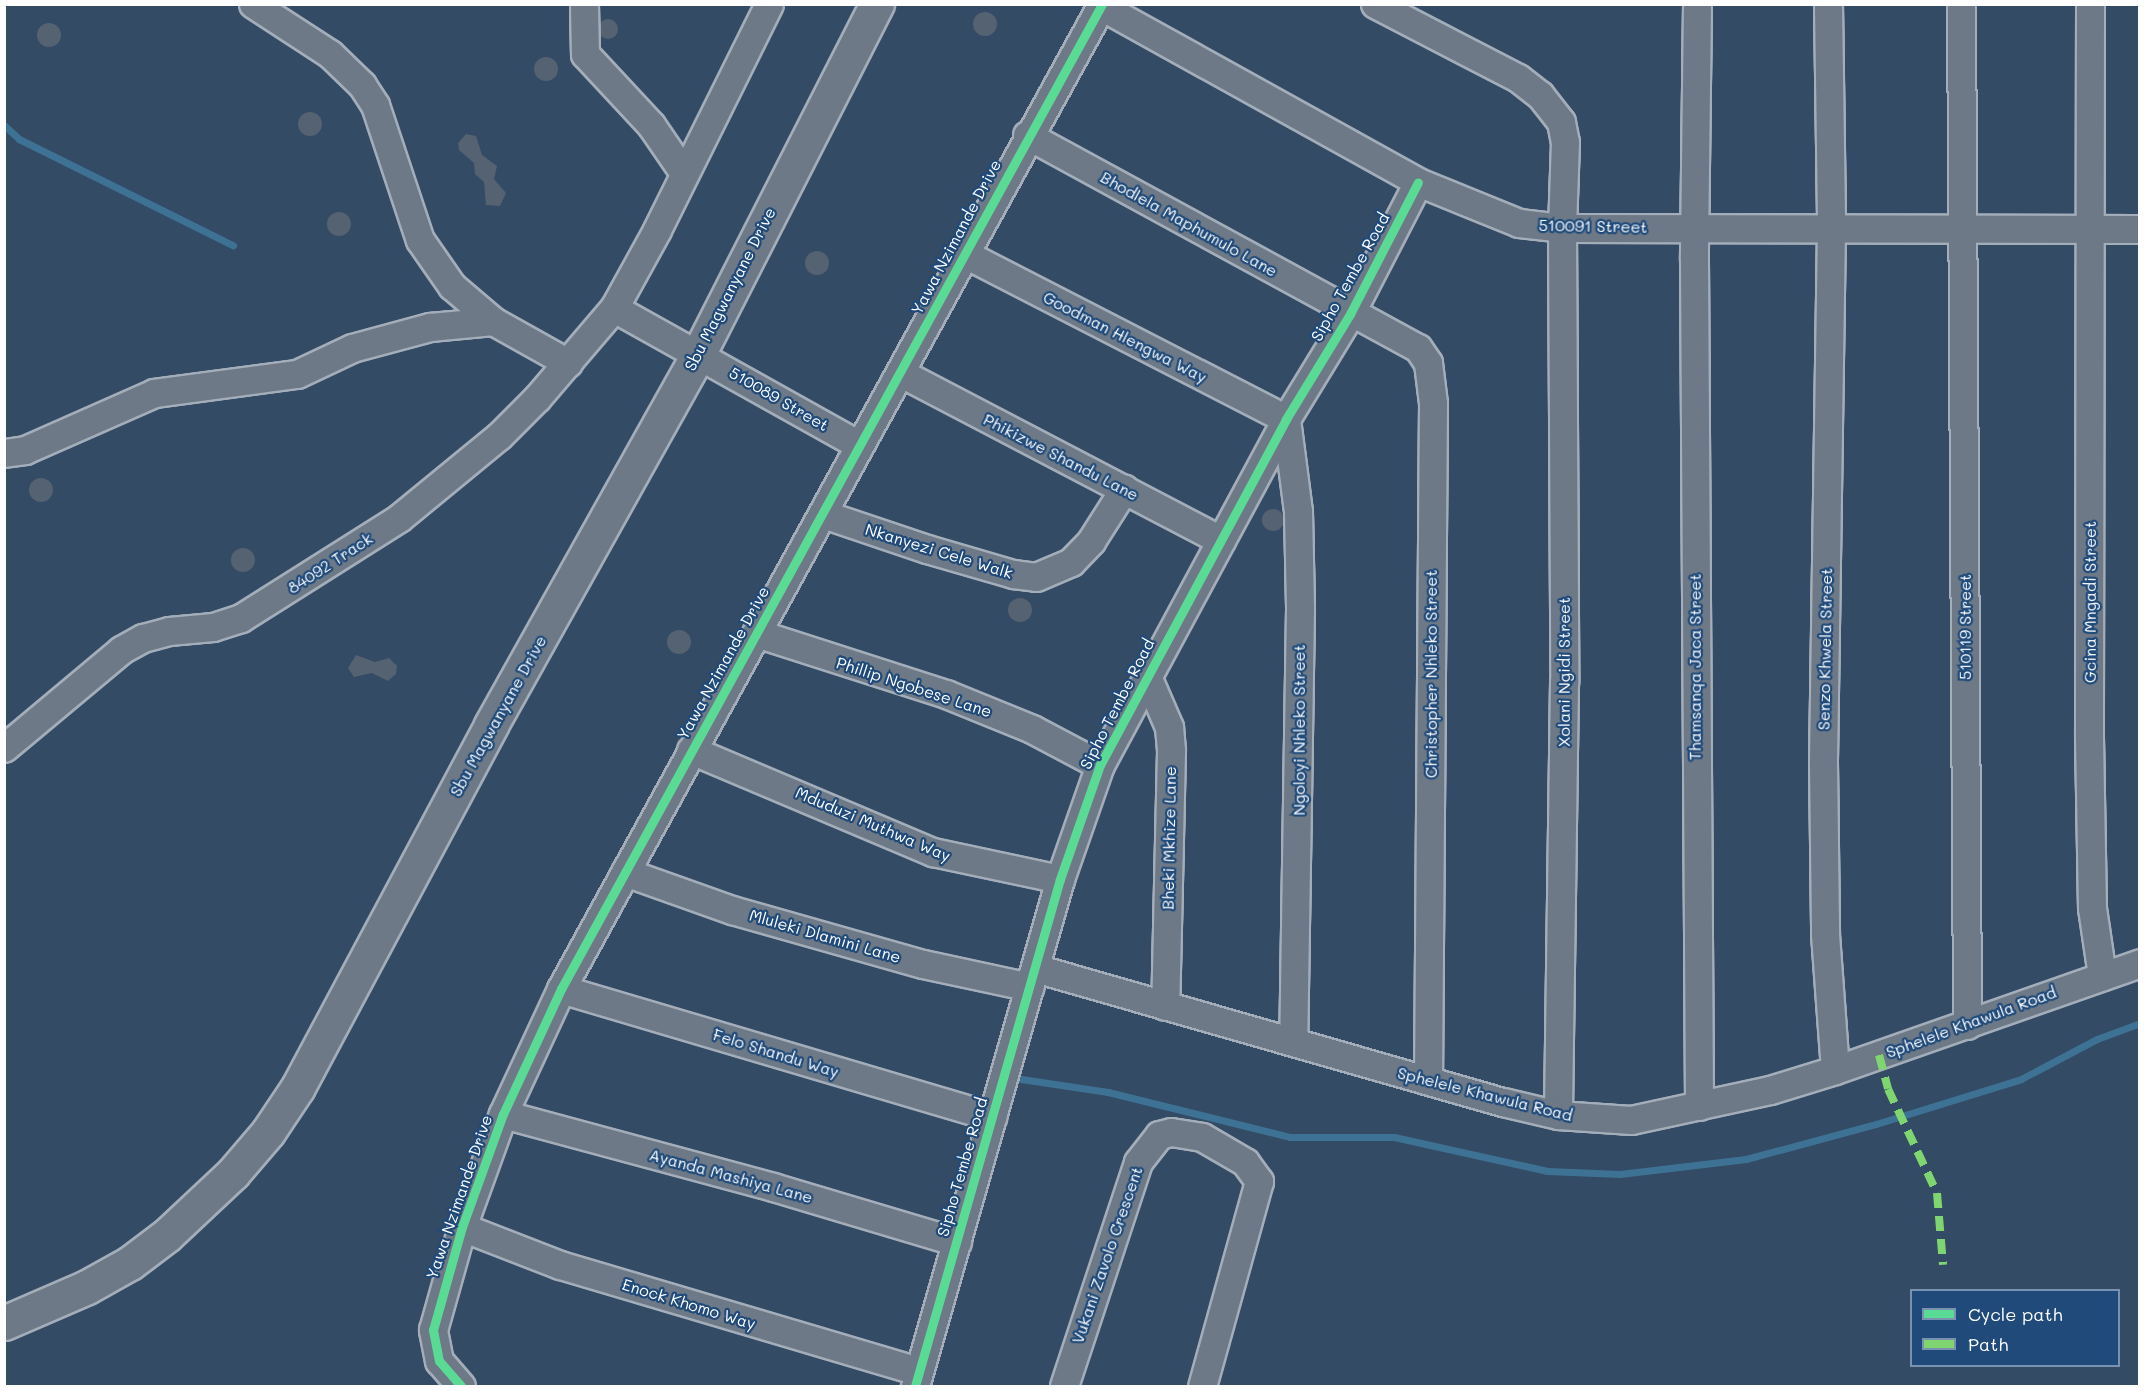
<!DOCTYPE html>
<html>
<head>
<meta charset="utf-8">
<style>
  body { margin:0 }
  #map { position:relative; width:2144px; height:1391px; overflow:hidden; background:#344b65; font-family:Mali,sans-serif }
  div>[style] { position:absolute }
  .stream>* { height:7px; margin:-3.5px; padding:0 3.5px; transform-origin:3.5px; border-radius:3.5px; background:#3d7294 }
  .building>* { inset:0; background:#556272 }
  .round { border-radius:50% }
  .roads { filter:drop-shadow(2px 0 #a4aeba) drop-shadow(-2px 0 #a4aeba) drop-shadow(0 2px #a4aeba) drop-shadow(0 -2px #a4aeba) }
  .minor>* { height:27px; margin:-13.5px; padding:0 13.5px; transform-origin:13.5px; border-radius:13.5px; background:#6d7986 }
  .major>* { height:33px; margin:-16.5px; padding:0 16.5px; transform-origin:16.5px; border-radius:16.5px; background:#6d7986 }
  .quiet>* { height:8px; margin-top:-4px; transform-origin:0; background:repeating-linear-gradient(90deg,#7fd670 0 15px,transparent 0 23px) }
  .cycleway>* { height:9px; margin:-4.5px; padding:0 4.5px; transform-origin:4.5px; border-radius:4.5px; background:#5adb95 }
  span { translate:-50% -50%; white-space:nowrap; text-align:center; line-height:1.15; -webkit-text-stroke:4.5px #1f4a7a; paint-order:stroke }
  .street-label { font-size:16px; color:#fff }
  .frame { position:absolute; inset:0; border:6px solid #fff; pointer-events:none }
  .legend { position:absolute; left:1910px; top:1289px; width:210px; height:78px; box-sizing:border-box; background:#1f4a7a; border:2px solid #7992af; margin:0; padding:8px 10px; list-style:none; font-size:18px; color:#fff }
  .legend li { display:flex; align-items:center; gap:12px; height:30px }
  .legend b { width:30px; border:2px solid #7992af }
</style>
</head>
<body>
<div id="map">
  <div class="stream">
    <i style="left:4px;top:125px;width:21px;rotate:43deg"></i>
    <i style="left:19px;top:139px;width:239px;rotate:26.4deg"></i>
    <i style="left:1021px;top:1079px;width:88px;rotate:8.5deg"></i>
    <i style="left:1108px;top:1092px;width:187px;rotate:13.9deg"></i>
    <i style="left:1290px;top:1137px;width:104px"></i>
    <i style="left:1394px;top:1137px;width:157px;rotate:12.5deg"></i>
    <i style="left:1547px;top:1171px;width:73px;rotate:2.4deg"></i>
    <i style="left:1620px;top:1174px;width:127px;rotate:-6.8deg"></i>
    <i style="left:1746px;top:1159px;width:135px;rotate:-15.1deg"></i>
    <i style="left:1876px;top:1124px;width:152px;rotate:-17.2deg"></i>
    <i style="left:2021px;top:1079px;width:86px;rotate:-27.8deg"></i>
    <i style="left:2097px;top:1039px;width:46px;rotate:-20.4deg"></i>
  </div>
  <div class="building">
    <i class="round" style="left:973px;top:12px;width:24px;height:24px"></i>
    <i class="round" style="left:598px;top:19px;width:20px;height:20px"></i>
    <i class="round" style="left:37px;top:23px;width:24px;height:24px"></i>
    <i class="round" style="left:534px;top:57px;width:24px;height:24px"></i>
    <i class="round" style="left:298px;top:112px;width:24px;height:24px"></i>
    <i style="clip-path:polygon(466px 134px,476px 136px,482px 155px,497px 166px,494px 179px,506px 193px,500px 206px,486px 205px,484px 182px,475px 174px,474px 163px,459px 150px,458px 143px)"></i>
    <i class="round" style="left:327px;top:212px;width:24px;height:24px"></i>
    <i class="round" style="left:805px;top:251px;width:24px;height:24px"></i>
    <i class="round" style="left:29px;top:478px;width:24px;height:24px"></i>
    <i class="round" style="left:1262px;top:509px;width:22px;height:22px"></i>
    <i class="round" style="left:231px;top:548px;width:24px;height:24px"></i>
    <i class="round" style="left:1008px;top:598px;width:24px;height:24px"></i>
    <i class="round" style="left:667px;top:630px;width:24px;height:24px"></i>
    <i style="clip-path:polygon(356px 655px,375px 662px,389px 658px,397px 666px,396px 674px,388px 681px,372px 673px,354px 677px,348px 668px)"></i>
  </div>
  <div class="roads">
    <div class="minor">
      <i style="left:253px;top:4px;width:92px;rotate:33deg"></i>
      <i style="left:330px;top:54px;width:45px;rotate:44.1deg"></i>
      <i style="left:362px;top:85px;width:24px;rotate:57deg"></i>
      <i style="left:375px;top:105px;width:142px;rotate:71.6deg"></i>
      <i style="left:420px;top:240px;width:56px;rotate:55.2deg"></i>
      <i style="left:452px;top:286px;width:54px;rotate:40.5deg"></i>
      <i style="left:584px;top:4px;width:50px;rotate:88.9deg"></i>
      <i style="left:585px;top:54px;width:97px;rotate:47.1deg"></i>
      <i style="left:651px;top:125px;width:58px;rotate:55.5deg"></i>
      <i style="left:769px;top:4px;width:252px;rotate:116.4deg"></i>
      <i style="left:657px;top:230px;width:89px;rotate:118.9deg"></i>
      <i style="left:614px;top:308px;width:281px;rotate:29.2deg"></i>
      <i style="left:1375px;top:4px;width:161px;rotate:27.4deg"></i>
      <i style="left:1518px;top:78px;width:28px;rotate:38deg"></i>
      <i style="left:1540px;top:95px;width:34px;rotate:52deg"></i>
      <i style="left:1561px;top:122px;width:20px;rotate:79deg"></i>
      <i style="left:1565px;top:142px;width:86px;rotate:92deg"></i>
      <i style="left:1562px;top:228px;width:454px;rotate:89.7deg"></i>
      <i style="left:1564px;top:682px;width:433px;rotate:90.8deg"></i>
      <i style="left:1697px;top:4px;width:256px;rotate:90.7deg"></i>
      <i style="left:1694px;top:260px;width:846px;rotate:89.66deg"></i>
      <i style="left:1828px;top:4px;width:224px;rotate:89.2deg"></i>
      <i style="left:1831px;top:228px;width:534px;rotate:90.86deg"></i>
      <i style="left:1823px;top:762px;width:172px;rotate:89.3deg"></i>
      <i style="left:1825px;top:934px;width:136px;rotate:85.8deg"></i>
      <i style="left:1961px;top:4px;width:1021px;rotate:89.66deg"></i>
      <i style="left:2090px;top:4px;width:733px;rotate:90.08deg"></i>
      <i style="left:2089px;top:737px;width:171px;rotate:89deg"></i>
      <i style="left:2092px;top:908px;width:69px;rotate:81.6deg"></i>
      <i style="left:1101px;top:6px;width:363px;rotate:29deg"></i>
      <i style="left:1418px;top:182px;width:109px;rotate:22.1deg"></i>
      <i style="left:1519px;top:223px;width:43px;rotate:6.6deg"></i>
      <i style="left:1562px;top:228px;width:578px;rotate:0.1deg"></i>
      <i style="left:1027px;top:135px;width:445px;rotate:28.6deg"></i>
      <i style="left:1418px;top:348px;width:18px;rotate:56deg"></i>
      <i style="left:1428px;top:363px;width:40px;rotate:82.9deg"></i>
      <i style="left:1433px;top:403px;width:677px;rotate:90.42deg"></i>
      <i style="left:965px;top:254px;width:361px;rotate:27.2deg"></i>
      <i style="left:1286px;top:419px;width:93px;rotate:82.6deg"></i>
      <i style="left:1298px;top:511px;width:98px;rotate:88.8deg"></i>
      <i style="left:1300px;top:609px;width:433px;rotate:90.9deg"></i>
      <i style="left:901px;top:373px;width:361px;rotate:27.6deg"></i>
      <i style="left:4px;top:453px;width:21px;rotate:-8deg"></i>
      <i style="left:25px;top:450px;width:141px;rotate:-23.8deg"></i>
      <i style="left:154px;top:393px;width:144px;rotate:-7.6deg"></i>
      <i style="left:297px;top:374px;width:61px;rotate:-25.3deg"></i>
      <i style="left:352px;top:348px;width:81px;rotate:-15.1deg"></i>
      <i style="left:430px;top:327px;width:63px;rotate:-5.4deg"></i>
      <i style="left:493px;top:321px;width:86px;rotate:29.2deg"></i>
      <i style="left:823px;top:514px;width:110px;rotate:18.6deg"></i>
      <i style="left:927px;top:549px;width:90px;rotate:16.2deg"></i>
      <i style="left:1013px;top:574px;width:23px;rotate:7deg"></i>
      <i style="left:1036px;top:577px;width:38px;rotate:-23deg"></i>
      <i style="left:1071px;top:562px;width:29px;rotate:-46deg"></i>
      <i style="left:1091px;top:541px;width:62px;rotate:-57.6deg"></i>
      <i style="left:756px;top:633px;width:200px;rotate:17.8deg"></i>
      <i style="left:946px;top:694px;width:93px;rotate:22.1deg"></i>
      <i style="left:1032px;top:729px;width:77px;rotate:27.9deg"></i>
      <i style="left:1147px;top:676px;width:56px;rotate:66.7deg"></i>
      <i style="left:1169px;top:727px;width:24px;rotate:85deg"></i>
      <i style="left:1171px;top:751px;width:255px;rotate:91.3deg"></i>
      <i style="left:4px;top:748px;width:153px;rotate:-39.9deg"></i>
      <i style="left:121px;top:650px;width:25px;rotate:-29deg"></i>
      <i style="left:143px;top:638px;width:27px;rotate:-15deg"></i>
      <i style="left:169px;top:631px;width:44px;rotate:-5.2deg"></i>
      <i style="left:213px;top:627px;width:29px;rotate:-18deg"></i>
      <i style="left:241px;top:618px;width:187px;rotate:-32.3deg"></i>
      <i style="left:399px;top:518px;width:129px;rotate:-39.4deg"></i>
      <i style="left:499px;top:436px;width:54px;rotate:-45deg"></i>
      <i style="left:537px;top:398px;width:118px;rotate:-49.5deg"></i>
      <i style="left:691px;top:750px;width:263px;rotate:22.9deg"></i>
      <i style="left:933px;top:852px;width:130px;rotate:12deg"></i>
      <i style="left:625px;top:872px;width:114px;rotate:19.6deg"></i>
      <i style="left:732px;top:910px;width:198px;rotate:15.8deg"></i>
      <i style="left:923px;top:964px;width:109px;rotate:12.1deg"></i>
      <i style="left:1035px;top:968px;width:487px;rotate:16deg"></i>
      <i style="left:1503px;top:1102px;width:57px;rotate:13.3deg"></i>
      <i style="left:1558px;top:1115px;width:73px;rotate:3.9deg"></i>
      <i style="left:1631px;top:1120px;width:142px;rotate:-12.2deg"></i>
      <i style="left:1770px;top:1090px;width:68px;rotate:-17.1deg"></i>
      <i style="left:1835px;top:1070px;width:323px;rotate:-19.3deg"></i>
      <i style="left:561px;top:989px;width:450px;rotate:16.5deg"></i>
      <i style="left:503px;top:1114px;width:280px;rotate:15.1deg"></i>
      <i style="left:773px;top:1187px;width:192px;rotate:16.6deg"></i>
      <i style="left:462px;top:1227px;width:105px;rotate:21.2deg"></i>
      <i style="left:560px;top:1265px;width:374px;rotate:16.5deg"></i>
      <i style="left:461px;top:1386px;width:33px;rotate:-131deg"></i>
      <i style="left:439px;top:1361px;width:32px;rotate:-101deg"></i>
      <i style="left:433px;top:1330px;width:107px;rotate:-74.3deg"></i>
      <i style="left:462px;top:1227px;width:120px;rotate:-70.1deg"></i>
      <i style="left:503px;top:1114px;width:138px;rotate:-65.1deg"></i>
      <i style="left:561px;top:989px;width:1124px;rotate:-61.22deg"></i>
      <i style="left:915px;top:1386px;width:527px;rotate:-74.04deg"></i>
      <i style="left:1060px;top:879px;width:121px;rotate:-70.7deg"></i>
      <i style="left:1100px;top:765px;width:393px;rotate:-61.7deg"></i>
      <i style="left:1286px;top:419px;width:123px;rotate:-58.6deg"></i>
      <i style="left:1350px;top:314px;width:148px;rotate:-62.7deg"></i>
      <i style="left:1064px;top:1386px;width:236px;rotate:-71.7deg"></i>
      <i style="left:1138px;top:1162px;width:34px;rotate:-52deg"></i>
      <i style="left:1159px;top:1135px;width:12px;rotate:-14deg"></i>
      <i style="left:1171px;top:1132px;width:31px;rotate:9deg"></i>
      <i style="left:1202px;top:1137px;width:50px;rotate:30.2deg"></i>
      <i style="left:1245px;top:1162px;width:24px;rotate:54deg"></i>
      <i style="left:1259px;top:1181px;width:213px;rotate:105.5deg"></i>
    </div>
    <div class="major">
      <i style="left:4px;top:1323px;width:90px;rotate:-23.4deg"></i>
      <i style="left:87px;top:1287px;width:49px;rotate:-29.2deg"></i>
      <i style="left:130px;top:1263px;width:46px;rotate:-37.1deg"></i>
      <i style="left:167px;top:1235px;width:91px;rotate:-43.2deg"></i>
      <i style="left:233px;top:1173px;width:54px;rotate:-49.5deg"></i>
      <i style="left:268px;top:1132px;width:54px;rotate:-56.3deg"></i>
      <i style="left:298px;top:1087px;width:410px;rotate:-61.9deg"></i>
      <i style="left:491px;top:725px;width:426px;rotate:-60.8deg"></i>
      <i style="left:699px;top:353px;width:392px;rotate:-63deg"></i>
    </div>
  </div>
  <div class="quiet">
    <i style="left:1879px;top:1055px;width:35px;rotate:75deg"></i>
    <i style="left:1888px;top:1089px;width:115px;rotate:64.8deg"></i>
    <i style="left:1937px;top:1193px;width:72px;rotate:85.2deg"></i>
  </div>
  <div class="cycleway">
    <i style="left:461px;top:1386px;width:33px;rotate:-131deg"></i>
    <i style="left:439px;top:1361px;width:32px;rotate:-101deg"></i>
    <i style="left:433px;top:1330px;width:107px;rotate:-74.3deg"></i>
    <i style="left:462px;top:1227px;width:120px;rotate:-70.1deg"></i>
    <i style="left:503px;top:1114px;width:138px;rotate:-65.1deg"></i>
    <i style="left:561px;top:989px;width:1124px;rotate:-61.22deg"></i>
    <i style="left:915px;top:1386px;width:527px;rotate:-74.04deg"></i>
    <i style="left:1060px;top:879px;width:121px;rotate:-70.7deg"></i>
    <i style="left:1100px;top:765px;width:393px;rotate:-61.7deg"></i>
    <i style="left:1286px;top:419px;width:123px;rotate:-58.6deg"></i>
    <i style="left:1350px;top:314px;width:148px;rotate:-62.7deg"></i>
  </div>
  <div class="street-label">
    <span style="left:1189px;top:224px;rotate:29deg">Bhodlela Maphumulo Lane</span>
    <span style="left:1593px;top:226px;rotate:1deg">510091 Street</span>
    <span style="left:956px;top:237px;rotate:-62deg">Yawa Nzimande Drive</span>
    <span style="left:1350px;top:277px;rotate:-61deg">Sipho Tembe Road</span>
    <span style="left:730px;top:289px;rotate:-63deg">Sbu Magwanyane Drive</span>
    <span style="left:1125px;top:337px;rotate:27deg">Goodman Hlengwa Way</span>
    <span style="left:779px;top:399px;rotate:30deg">510089 Street</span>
    <span style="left:1061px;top:457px;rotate:27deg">Phikizwe Shandu Lane</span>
    <span style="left:939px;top:551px;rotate:17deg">Nkanyezi Cele Walk</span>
    <span style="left:330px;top:563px;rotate:-33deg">84092 Track</span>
    <span style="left:2090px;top:602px;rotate:-90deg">Gcina Mngadi Street</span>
    <span style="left:1965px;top:627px;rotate:-90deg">510119 Street</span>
    <span style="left:1825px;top:649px;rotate:-89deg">Senzo Khwela Street</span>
    <span style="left:723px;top:663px;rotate:-61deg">Yawa Nzimande Drive</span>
    <span style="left:1695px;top:667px;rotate:-90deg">Thamsanqa Jaca Street</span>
    <span style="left:1564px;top:672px;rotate:-90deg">Xolani Ngidi Street</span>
    <span style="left:1431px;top:674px;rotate:-90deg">Christopher Nhleko Street</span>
    <span style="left:914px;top:687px;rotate:18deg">Phillip Ngobese Lane</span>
    <span style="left:1117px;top:704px;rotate:-63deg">Sipho Tembe Road</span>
    <span style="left:498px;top:716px;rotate:-61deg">Sbu Magwanyane Drive</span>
    <span style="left:1299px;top:730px;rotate:-90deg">Ngoloyi Nhleko Street</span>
    <span style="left:873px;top:824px;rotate:23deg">Mduduzi Muthwa Way</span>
    <span style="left:1169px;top:838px;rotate:-89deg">Bheki Mkhize Lane</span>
    <span style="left:825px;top:936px;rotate:16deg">Mluleki Dlamini Lane</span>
    <span style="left:1971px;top:1022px;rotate:-20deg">Sphelele Khawula Road</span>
    <span style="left:776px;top:1053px;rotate:17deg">Felo Shandu Way</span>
    <span style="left:1485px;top:1094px;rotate:14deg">Sphelele Khawula Road</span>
    <span style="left:962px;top:1167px;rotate:-74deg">Sipho Tembe Road</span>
    <span style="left:731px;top:1176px;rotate:15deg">Ayanda Mashiya Lane</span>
    <span style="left:459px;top:1197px;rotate:-71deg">Yawa Nzimande Drive</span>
    <span style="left:1107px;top:1255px;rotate:-71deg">Vukani Zavolo Crescent</span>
    <span style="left:689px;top:1304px;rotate:17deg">Enock Khomo Way</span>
  </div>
  <div class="frame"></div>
  <ul class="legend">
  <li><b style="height:8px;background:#5adb95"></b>Cycle path</li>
  <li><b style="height:8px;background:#7fd670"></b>Path</li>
  </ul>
</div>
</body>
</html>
